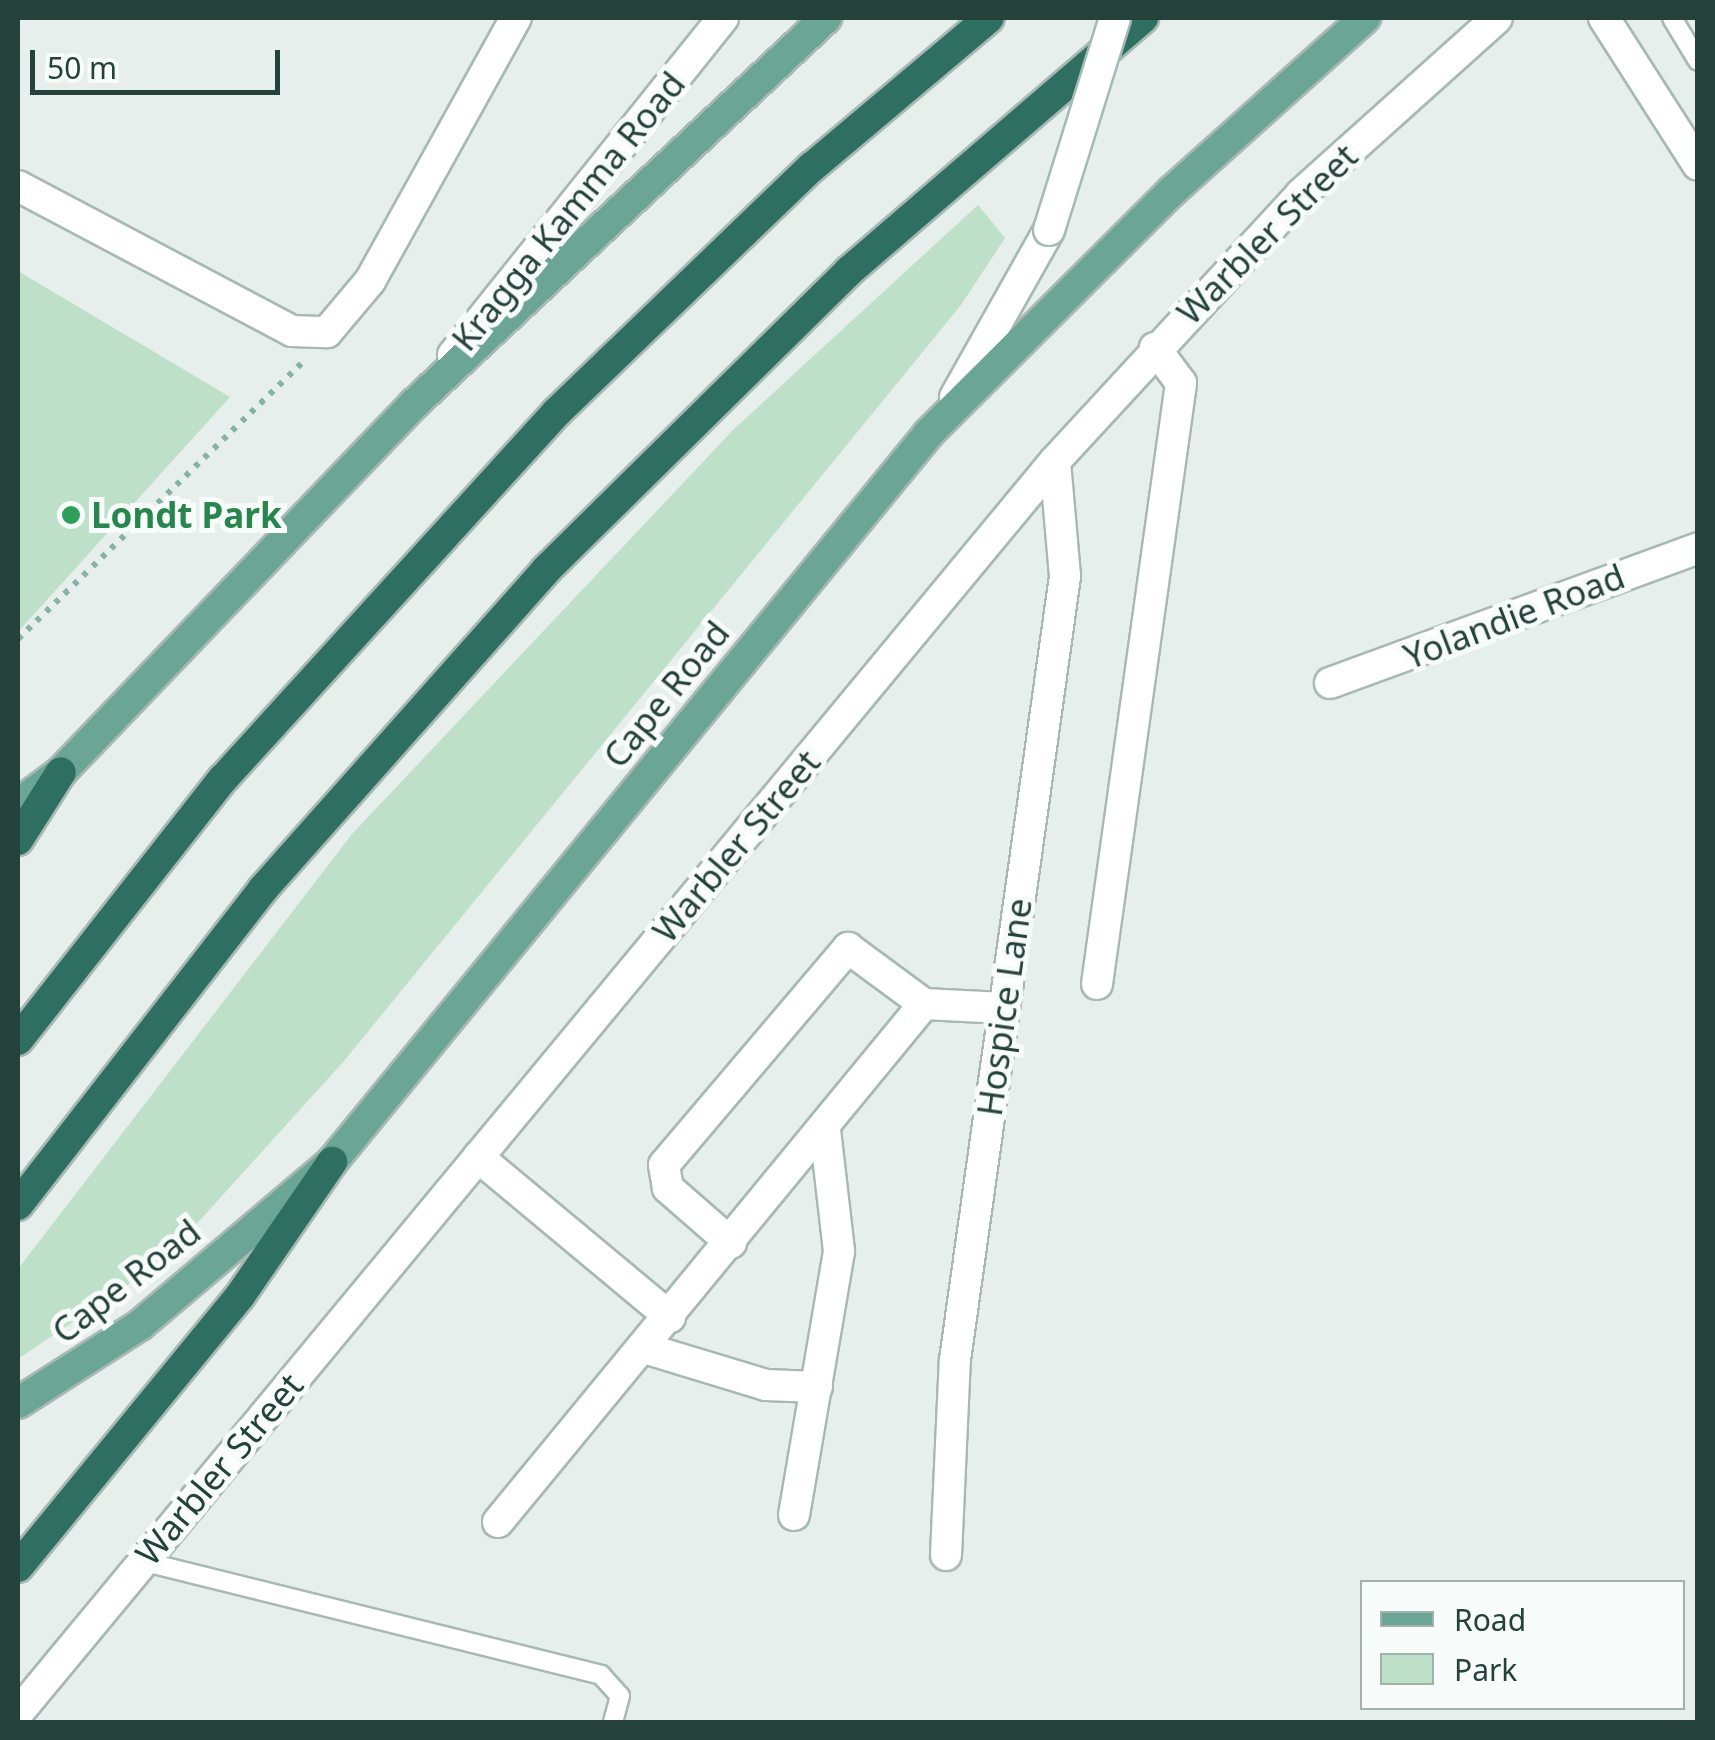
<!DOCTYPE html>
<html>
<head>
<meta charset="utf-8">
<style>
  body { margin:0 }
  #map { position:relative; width:1715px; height:1740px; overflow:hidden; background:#e6efeb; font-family:"Noto Sans",sans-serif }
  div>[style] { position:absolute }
  .green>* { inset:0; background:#bfe0c8 }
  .path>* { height:6px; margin-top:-3px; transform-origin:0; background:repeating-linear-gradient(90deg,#86b3a5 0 5px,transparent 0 13px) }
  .roads { filter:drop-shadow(2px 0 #a8b8b2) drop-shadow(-2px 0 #a8b8b2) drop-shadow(0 2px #a8b8b2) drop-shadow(0 -2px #a8b8b2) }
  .lane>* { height:18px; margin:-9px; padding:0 9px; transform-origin:9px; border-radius:9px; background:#fff }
  .street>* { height:30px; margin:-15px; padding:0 15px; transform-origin:15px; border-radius:15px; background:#fff }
  .secondary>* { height:30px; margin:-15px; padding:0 15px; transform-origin:15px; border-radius:15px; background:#fff }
  .primary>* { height:30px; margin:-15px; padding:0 15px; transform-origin:15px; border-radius:15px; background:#6aa596 }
  .highway>* { height:30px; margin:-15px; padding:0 15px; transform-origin:15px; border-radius:15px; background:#2f6f62 }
  .bridges { filter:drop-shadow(2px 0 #a4bbb3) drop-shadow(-2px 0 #a4bbb3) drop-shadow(0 2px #a4bbb3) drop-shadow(0 -2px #a4bbb3) }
  .secondary-bridge>* { height:30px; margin:-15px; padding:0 15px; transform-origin:15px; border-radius:15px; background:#fff }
  .dots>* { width:28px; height:28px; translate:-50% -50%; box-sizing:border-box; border:5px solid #f7fbf9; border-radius:50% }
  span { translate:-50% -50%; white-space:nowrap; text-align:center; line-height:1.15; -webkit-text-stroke:10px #f7fbf9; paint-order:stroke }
  .street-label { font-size:35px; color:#24423a }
  .leisure-label { font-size:35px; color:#27864d; font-weight:700 }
  .left { translate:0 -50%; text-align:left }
  .frame { position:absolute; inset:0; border:20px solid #24423a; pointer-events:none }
  .legend { position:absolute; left:1360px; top:1580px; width:325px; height:130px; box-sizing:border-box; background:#f7fbf9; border:2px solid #a3b1ad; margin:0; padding:12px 18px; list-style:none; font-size:30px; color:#24423a }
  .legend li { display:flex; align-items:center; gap:20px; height:50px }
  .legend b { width:50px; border:2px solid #a3b1ad }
  .scale { position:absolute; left:30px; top:50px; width:250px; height:45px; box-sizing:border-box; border:5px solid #24423a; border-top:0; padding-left:12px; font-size:30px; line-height:35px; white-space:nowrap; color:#24423a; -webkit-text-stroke:8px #f7fbf9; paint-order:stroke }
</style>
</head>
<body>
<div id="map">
  <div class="green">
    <i style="clip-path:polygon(978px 205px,1005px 238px,961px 305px,344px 1061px,163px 1261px,18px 1359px,18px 1269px,352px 834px,734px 429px)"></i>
    <i style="clip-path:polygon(18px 271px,230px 397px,18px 632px)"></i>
  </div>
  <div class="path">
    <i style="left:18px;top:639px;width:397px;rotate:-44.2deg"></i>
  </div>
  <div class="roads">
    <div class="lane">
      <i style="left:1672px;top:18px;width:50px;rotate:58.8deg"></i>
      <i style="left:141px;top:1561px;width:474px;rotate:13.9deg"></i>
      <i style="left:601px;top:1675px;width:28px;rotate:48deg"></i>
      <i style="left:620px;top:1696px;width:27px;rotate:105deg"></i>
    </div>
    <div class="street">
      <i style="left:1604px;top:18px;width:174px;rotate:57.4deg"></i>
      <i style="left:18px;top:186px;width:310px;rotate:27.9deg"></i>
      <i style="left:292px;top:331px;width:35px;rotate:2deg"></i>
      <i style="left:327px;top:332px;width:67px;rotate:-49.9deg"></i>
      <i style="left:370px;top:281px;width:301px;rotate:-61deg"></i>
      <i style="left:1330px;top:683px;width:392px;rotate:-20.1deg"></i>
      <i style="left:1097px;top:984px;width:607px;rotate:-82.04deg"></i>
      <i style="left:1181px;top:383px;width:44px;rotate:-126.6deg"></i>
      <i style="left:478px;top:1157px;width:250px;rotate:39.8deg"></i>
      <i style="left:731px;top:1243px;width:84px;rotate:-138.9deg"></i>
      <i style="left:668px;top:1188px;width:23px;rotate:-100deg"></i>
      <i style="left:664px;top:1165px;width:285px;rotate:-49.7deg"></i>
      <i style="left:848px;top:948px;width:94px;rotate:36.4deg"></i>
      <i style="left:644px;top:1348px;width:127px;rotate:16.9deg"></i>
      <i style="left:766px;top:1385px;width:51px;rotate:2.2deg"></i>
      <i style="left:794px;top:1515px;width:268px;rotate:-80.3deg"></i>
      <i style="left:839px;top:1251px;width:122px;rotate:-96.6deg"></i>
      <i style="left:498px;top:1522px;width:671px;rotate:-50.57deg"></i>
      <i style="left:924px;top:1004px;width:80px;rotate:2.9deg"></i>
      <i style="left:946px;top:1555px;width:195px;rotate:-87.4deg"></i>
      <i style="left:955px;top:1360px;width:792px;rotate:-82.01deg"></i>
      <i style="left:1065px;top:576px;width:115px;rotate:-95deg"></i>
      <i style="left:18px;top:1713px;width:1626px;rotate:-50.37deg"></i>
      <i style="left:1055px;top:461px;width:363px;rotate:-47.3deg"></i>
      <i style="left:1301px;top:194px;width:263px;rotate:-41.9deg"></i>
    </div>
    <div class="secondary">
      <i style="left:453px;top:355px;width:432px;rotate:-51.3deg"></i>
      <i style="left:955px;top:397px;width:192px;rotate:-60.6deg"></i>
    </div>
    <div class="primary">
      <i style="left:18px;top:804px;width:54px;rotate:-36.7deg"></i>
      <i style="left:61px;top:772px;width:510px;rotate:-46.19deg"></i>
      <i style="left:414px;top:404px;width:565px;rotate:-43.13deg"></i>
      <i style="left:18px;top:1403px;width:145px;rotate:-32.6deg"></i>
      <i style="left:140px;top:1325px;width:252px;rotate:-40.3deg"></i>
      <i style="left:332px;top:1162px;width:942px;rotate:-50.68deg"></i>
      <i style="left:929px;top:433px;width:342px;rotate:-44.9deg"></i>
      <i style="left:1171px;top:192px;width:261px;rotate:-41.9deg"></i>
    </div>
    <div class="highway">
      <i style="left:18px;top:840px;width:80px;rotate:-57.7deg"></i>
      <i style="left:18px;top:1040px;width:332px;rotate:-51.9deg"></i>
      <i style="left:223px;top:779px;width:496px;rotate:-47.7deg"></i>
      <i style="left:557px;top:412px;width:354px;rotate:-43.9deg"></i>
      <i style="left:812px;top:167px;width:231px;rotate:-40.1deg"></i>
      <i style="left:18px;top:1205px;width:400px;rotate:-52.2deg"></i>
      <i style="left:263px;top:889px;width:426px;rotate:-48.4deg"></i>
      <i style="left:546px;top:570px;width:426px;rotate:-44.6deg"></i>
      <i style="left:849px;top:271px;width:388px;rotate:-40.7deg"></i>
      <i style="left:18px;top:1567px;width:350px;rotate:-50.7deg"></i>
      <i style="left:240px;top:1296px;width:163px;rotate:-55.5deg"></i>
    </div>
  </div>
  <div class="bridges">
    <div class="secondary-bridge">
      <i style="left:1049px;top:230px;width:222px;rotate:-72.7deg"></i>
    </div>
  </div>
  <div class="dots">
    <i style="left:71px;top:515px;background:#2e9e5b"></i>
  </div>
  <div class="street-label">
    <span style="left:568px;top:211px;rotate:-51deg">Kragga Kamma Road</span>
    <span style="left:1267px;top:234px;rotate:-45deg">Warbler Street</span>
    <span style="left:1514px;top:616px;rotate:-21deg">Yolandie Road</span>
    <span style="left:666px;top:694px;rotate:-51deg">Cape Road</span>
    <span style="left:736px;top:846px;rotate:-50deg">Warbler Street</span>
    <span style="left:1004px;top:1007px;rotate:-82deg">Hospice Lane</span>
    <span style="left:126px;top:1281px;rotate:-38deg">Cape Road</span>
    <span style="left:219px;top:1469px;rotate:-50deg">Warbler Street</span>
  </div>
  <div class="leisure-label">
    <span class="left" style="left:91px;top:515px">Londt Park</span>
  </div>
  <div class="frame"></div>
  <ul class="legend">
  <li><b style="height:12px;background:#6aa596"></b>Road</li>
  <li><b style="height:28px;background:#bfe0c8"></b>Park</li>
  </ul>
  <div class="scale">50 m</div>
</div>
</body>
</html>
